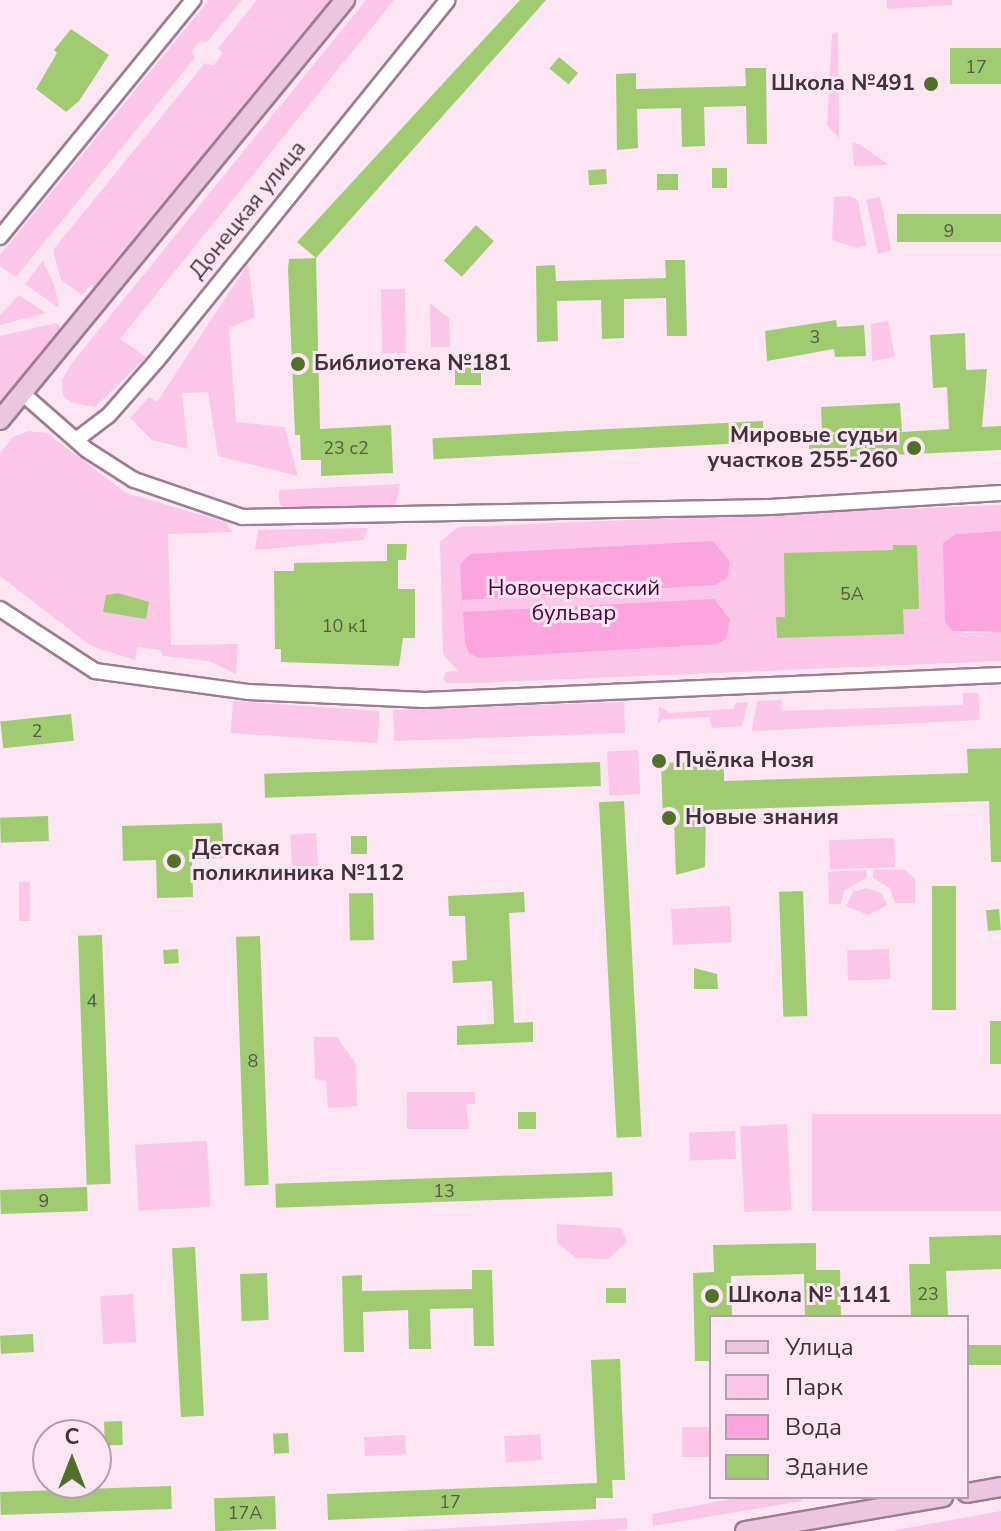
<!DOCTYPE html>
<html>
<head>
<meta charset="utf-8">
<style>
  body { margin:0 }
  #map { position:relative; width:1001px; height:1531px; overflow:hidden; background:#fce6f4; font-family:"Nunito Sans",sans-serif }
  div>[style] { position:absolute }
  .green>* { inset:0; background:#fcc6e8; transform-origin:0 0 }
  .water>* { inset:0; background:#fca4de }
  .building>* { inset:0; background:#a1cb71; transform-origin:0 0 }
  .roads { filter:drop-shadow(2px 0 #9d7c91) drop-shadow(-2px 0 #9d7c91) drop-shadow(0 2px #9d7c91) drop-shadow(0 -2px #9d7c91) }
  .minor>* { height:14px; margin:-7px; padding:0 7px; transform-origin:7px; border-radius:7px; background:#fff }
  .major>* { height:18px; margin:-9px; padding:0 9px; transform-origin:9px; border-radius:9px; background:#ecc5de }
  .dots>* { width:22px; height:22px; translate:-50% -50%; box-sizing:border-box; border:4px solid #fce6f4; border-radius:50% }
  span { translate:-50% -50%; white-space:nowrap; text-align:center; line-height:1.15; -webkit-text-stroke:6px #fce6f4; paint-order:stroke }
  .number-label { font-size:18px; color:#585848 }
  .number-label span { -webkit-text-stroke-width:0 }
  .poi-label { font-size:22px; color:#40323b; font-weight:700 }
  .right { translate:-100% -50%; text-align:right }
  .left { translate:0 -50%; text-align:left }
  .street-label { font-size:22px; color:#40323b }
  .park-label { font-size:22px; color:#4f003d }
  .legend { position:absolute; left:709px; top:1315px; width:260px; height:184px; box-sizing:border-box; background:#fce6f4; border:2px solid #b19eaa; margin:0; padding:10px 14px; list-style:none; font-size:24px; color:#40323b }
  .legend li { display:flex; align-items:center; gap:16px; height:40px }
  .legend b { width:40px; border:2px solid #b19eaa }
  .north { position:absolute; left:32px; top:1419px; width:80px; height:80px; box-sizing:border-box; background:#fce6f4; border:2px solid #b19eaa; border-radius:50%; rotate:0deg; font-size:22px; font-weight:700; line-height:32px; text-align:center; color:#40323b }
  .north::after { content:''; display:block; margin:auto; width:28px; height:36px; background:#527128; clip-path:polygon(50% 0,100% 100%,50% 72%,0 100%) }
</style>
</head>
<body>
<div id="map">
  <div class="green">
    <i style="clip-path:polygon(209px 0,242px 0,206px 43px,201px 40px,191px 52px,195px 58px,16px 277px,0 266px,0 255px)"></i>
    <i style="clip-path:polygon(257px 0,331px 0,98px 289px,91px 284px,82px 295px,61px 280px,53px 250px,205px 63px,213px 66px,223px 53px,218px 48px)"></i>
    <i style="clip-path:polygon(366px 0,394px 0,120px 339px,146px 357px,95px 407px,72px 403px,63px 395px,62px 380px,72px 363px)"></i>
    <i style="clip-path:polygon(887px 0,952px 0,952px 5px,887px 9px)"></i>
    <i style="clip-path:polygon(838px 33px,839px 138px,827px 125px,832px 34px)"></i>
    <i style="clip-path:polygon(852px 143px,859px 144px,889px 165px,854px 166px)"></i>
    <i style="clip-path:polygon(849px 196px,858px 200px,866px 245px,857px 248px,832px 240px,834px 197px)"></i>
    <i style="left:880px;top:197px;width:55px;height:14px;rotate:78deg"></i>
    <i style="clip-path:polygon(43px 261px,55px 287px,59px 308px,25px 284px)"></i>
    <i style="clip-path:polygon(248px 264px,255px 317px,229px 328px,236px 422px,285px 427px,298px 476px,218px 456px,208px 392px,182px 393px,188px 449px,152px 440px,130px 418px,149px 397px,157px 402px)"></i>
    <i style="left:405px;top:289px;width:64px;height:24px;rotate:89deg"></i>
    <i style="clip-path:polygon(19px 295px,46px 313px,0 325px,0 315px)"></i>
    <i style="clip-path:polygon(430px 303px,449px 318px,450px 347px,431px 347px)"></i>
    <i style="clip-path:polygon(888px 321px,895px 357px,872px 361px,871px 324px)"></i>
    <i style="clip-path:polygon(57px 323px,63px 330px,0 405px,0 336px)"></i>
    <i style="clip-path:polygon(28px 431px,47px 433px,126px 493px,225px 522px,233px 532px,168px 534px,171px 645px,238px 644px,236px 674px,209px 661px,163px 656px,160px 650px,138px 647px,135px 660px,91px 646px,0 576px,0 453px,13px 437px)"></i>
    <i style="clip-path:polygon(400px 484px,395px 508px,283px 510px,279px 501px,279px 490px)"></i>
    <i style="clip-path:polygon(1001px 505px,1001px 531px,956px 534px,963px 633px,1001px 632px,1001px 661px,473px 683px,446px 683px,443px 679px,446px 672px,458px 671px,443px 654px,440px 542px,458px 527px)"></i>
    <i style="clip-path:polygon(368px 528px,363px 540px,255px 550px,258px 530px)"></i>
    <i style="clip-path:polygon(963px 693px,978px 693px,980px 720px,752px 731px,757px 701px,781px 700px,782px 711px,963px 705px)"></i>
    <i style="left:233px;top:701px;width:147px;height:32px;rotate:4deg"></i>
    <i style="left:624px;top:702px;width:31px;height:231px;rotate:88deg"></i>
    <i style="clip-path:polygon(748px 702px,742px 726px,712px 728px,709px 717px,663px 719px,658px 724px,659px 706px,670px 713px,733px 709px,736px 703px)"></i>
    <i style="left:638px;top:750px;width:44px;height:31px;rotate:87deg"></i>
    <i style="left:316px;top:833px;width:48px;height:26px;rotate:86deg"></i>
    <i style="left:894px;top:838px;width:29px;height:65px;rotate:88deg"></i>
    <i style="clip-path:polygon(866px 870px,867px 877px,844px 891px,841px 904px,829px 904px,828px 872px)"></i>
    <i style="clip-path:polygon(873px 870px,905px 870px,915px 879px,915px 903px,895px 903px,890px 888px,873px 878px)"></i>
    <i style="left:19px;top:882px;width:11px;height:39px"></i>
    <i style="clip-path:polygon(866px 888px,881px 893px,887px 905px,868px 915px,846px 906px,853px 892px)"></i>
    <i style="left:730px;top:906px;width:36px;height:59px;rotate:87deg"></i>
    <i style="left:889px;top:949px;width:30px;height:42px;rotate:88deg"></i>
    <i style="clip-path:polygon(314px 1037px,337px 1037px,356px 1064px,357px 1106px,328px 1108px,326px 1081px,315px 1079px)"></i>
    <i style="clip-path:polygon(407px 1092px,475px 1092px,475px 1104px,466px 1104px,469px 1129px,407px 1129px)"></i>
    <i style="left:1001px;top:1114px;width:97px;height:189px;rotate:90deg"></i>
    <i style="left:787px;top:1124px;width:86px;height:47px;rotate:87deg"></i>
    <i style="left:735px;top:1131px;width:28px;height:46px;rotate:88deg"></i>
    <i style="left:207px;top:1141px;width:66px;height:72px;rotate:87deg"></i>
    <i style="clip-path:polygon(557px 1224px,621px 1228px,627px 1242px,608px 1259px,576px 1258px,557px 1242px)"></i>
    <i style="left:133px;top:1294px;width:48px;height:33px;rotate:86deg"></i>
    <i style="left:711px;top:1427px;width:30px;height:29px;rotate:90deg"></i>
    <i style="left:540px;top:1434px;width:26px;height:36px;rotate:86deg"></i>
    <i style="left:405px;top:1435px;width:19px;height:41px;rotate:87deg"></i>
    <i style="clip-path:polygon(742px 1497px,801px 1497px,802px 1501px,653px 1526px,652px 1514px)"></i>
    <i style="clip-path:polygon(1001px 1511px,1001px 1531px,891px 1531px)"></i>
    <i style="clip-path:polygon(627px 1518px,627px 1529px,615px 1531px,399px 1531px)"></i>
  </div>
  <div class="water">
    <i style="clip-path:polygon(1001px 531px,1001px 632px,953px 631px,945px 622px,943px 543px,956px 534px)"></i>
    <i style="clip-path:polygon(713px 541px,730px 562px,727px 578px,715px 585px,462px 600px,460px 565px,470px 554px)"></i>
    <i style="clip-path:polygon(714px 599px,730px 619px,726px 639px,717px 644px,478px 658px,468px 652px,465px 641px,463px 612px)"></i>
  </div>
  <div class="building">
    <i style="clip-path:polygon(520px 0,546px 0,316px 258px,297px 242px)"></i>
    <i style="clip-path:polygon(71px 29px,109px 55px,79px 101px,66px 112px,36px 89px,57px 53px,54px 50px)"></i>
    <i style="left:1001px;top:48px;width:36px;height:51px;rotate:90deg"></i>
    <i style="left:559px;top:57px;width:25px;height:15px;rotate:40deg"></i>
    <i style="clip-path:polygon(745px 68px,766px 68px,767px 144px,747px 144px,746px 106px,704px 107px,705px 146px,682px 147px,681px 108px,637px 109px,638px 148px,617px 150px,616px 74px,636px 73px,636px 89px,746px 86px)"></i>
    <i style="left:712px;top:168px;width:15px;height:20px"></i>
    <i style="left:606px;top:169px;width:15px;height:18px;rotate:86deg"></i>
    <i style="left:678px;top:174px;width:16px;height:21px;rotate:90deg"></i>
    <i style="left:1001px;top:214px;width:28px;height:104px;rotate:90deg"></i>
    <i style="left:476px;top:225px;width:24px;height:48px;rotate:42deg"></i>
    <i style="clip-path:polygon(316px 258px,320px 429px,391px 425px,393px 473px,321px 476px,321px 460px,301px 460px,300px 435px,295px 435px,288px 269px,289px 259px)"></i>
    <i style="clip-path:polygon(665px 260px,685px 260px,687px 336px,667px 336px,666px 298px,624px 299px,624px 338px,602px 339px,601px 300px,557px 301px,558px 341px,537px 342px,536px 266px,555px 265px,556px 281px,666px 278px)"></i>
    <i style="clip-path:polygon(836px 320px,837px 327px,864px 325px,866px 356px,835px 357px,834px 349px,767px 361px,765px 331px)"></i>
    <i style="clip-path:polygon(965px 333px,966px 370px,987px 369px,982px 427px,1001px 426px,1001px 450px,824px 458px,823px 448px,809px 449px,809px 431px,822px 431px,821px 407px,900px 403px,902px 432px,949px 429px,947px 387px,933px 388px,930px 335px)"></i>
    <i style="left:455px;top:357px;width:26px;height:28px"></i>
    <i style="left:763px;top:421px;width:21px;height:331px;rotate:87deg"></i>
    <i style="clip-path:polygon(387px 544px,407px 544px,406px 560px,398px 560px,398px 589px,415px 589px,415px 638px,403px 638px,399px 666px,281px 662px,281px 649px,275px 649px,274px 571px,294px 571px,294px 563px,387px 561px)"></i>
    <i style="clip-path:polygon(893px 545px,917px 545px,919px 609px,903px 609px,904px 634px,777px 638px,776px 617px,785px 617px,784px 553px,893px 550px)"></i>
    <i style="clip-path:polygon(118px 593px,149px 602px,146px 619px,103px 612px,106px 595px)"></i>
    <i style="left:71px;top:714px;width:27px;height:71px;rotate:84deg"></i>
    <i style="clip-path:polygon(1001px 748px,1001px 862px,991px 862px,989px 801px,706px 810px,705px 867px,676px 875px,674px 820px,663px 820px,661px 763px,724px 761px,724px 781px,968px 773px,967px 749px)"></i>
    <i style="left:600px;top:762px;width:24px;height:336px;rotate:88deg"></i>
    <i style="left:624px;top:801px;width:336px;height:25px;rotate:87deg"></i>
    <i style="left:48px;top:816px;width:25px;height:48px;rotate:88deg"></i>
    <i style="clip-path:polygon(222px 823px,224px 858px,192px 859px,193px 897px,157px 898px,156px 860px,123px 861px,122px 826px)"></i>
    <i style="left:351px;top:836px;width:16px;height:18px"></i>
    <i style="left:932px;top:886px;width:24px;height:124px"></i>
    <i style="left:803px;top:891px;width:125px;height:24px;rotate:88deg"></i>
    <i style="clip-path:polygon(524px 892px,525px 912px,509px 913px,514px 1023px,533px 1022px,533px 1042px,457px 1045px,457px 1026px,494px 1024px,492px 981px,453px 983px,452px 961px,467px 960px,465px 916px,449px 916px,448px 896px)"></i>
    <i style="left:373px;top:893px;width:47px;height:24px;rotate:89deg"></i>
    <i style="left:999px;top:909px;width:21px;height:13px;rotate:85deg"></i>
    <i style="left:102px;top:935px;width:249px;height:24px;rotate:88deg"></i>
    <i style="left:260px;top:936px;width:249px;height:24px;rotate:88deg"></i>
    <i style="left:178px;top:949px;width:14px;height:15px;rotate:86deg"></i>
    <i style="clip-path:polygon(694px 968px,717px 974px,718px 989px,694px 989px)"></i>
    <i style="left:990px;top:1021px;width:11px;height:43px"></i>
    <i style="left:518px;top:1112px;width:18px;height:17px"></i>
    <i style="left:612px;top:1172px;width:24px;height:337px;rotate:88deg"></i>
    <i style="left:87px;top:1187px;width:24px;height:87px;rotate:88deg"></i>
    <i style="clip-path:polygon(1001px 1235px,1001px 1269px,946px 1271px,948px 1317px,911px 1317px,909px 1264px,930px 1264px,929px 1237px)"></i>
    <i style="clip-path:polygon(816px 1243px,816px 1270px,840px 1270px,841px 1317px,805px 1317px,804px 1274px,731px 1276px,732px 1317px,711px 1317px,711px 1361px,695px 1361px,693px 1273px,714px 1272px,713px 1245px)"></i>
    <i style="left:195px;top:1247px;width:169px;height:23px;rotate:87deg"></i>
    <i style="clip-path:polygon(472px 1270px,492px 1270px,494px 1346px,474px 1346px,473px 1308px,430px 1309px,431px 1349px,409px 1349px,408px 1310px,363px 1312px,364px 1352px,344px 1352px,342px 1276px,362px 1275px,362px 1291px,472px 1289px)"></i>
    <i style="left:267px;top:1273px;width:47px;height:27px;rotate:88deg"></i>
    <i style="left:606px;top:1288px;width:20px;height:15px"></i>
    <i style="left:33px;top:1334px;width:18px;height:33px;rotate:87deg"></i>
    <i style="left:1001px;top:1345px;width:20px;height:34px;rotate:90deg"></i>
    <i style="clip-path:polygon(620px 1359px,625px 1480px,612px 1480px,613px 1498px,596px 1498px,596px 1509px,328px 1520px,327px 1494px,597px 1483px,591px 1360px)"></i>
    <i style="left:122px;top:1421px;width:24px;height:18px;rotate:88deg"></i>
    <i style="left:288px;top:1433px;width:20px;height:15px;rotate:87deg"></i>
    <i style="left:171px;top:1486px;width:23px;height:171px;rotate:88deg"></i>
    <i style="left:275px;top:1496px;width:33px;height:61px;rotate:88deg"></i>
  </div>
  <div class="roads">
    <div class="minor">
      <i style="left:0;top:237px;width:306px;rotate:-50.8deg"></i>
      <i style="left:22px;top:393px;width:86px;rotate:41.2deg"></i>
      <i style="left:87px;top:450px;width:56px;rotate:32.6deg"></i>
      <i style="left:134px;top:480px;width:114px;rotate:18.9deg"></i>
      <i style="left:242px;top:517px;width:528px;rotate:-1.09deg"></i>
      <i style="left:770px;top:507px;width:231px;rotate:-3.5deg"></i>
      <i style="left:76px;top:440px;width:41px;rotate:-37.1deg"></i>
      <i style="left:109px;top:415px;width:74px;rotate:-48.8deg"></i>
      <i style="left:158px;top:359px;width:461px;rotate:-51.1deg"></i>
      <i style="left:0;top:609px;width:113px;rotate:33.1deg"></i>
      <i style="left:95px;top:671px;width:154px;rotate:7.8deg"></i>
      <i style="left:248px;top:692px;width:177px;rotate:2.6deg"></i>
      <i style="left:425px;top:700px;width:577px;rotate:-2.49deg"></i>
    </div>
    <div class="major">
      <i style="left:0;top:420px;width:544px;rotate:-50.6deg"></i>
      <i style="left:967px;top:1493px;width:35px;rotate:-10deg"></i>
      <i style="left:745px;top:1531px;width:201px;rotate:-9.7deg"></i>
    </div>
  </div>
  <div class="dots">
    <i style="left:931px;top:84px;background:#527128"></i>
    <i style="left:298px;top:364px;background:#527128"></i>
    <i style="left:914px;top:448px;background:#527128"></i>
    <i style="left:659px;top:761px;background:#527128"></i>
    <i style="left:669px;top:818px;background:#527128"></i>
    <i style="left:174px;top:861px;background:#527128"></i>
    <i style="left:712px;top:1296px;background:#527128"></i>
  </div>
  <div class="number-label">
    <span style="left:976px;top:67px">17</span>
    <span style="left:949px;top:231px">9</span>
    <span style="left:815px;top:337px">3</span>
    <span style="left:346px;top:448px">23 с2</span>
    <span style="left:852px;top:594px">5А</span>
    <span style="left:345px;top:626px">10 к1</span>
    <span style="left:37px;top:731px">2</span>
    <span style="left:92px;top:1001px">4</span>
    <span style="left:253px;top:1061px">8</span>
    <span style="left:444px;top:1191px">13</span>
    <span style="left:44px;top:1201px">9</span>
    <span style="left:928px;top:1294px">23</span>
    <span style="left:450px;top:1502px">17</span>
    <span style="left:245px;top:1513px">17А</span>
  </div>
  <div class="poi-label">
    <span class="right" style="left:915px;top:84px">Школа №491</span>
    <span class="left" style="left:314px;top:364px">Библиотека №181</span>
    <span class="right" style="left:898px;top:448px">Мировые судьи<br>участков 255-260</span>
    <span class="left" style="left:675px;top:761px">Пчёлка Нозя</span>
    <span class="left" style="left:685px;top:818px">Новые знания</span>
    <span class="left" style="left:192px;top:861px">Детская<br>поликлиника №112</span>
    <span class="left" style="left:728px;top:1296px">Школа № 1141</span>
  </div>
  <div class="street-label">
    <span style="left:248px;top:210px;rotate:-51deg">Донецкая улица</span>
  </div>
  <div class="park-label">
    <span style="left:574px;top:601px">Новочеркасский<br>бульвар</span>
  </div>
  <ul class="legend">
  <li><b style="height:10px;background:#ecc5de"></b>Улица</li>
  <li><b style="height:22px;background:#fcc6e8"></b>Парк</li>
  <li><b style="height:22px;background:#fca4de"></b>Вода</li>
  <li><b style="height:22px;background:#a1cb71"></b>Здание</li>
  </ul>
  <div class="north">С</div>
</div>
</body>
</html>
